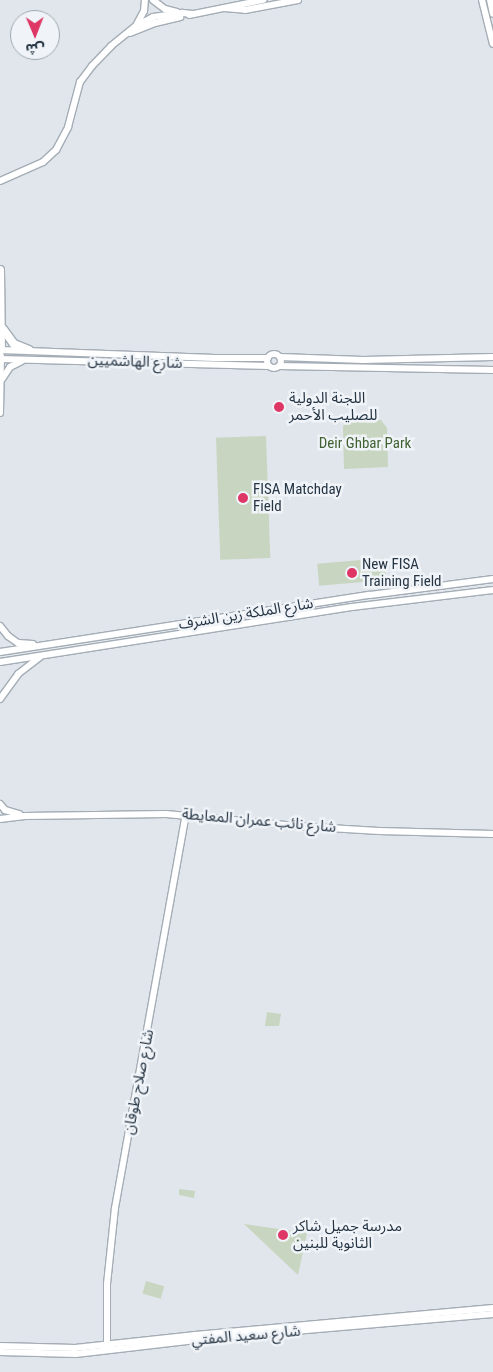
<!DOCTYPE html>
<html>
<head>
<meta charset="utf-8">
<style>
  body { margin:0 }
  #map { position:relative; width:493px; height:1372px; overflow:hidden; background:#e0e6eb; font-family:"Roboto Condensed","Noto Sans Arabic",sans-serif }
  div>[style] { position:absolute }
  .green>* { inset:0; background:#c8d5c0; transform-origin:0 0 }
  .roads { filter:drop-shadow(1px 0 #a4adb6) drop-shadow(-1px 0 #a4adb6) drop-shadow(0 1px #a4adb6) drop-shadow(0 -1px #a4adb6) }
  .secondary>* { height:6px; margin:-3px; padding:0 3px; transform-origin:3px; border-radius:3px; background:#fff }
  .secondary>.ring { margin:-3px; padding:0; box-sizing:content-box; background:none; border:6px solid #fff; border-radius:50% }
  .primary>* { height:8px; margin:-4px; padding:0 4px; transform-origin:4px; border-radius:4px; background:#fff }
  .dots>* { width:14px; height:14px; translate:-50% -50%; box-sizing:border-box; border:2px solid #f0f4f8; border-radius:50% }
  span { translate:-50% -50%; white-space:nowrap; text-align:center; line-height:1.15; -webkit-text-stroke:5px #f0f4f8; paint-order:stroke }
  .street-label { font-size:15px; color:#263544 }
  .poi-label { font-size:15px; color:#263544 }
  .left { translate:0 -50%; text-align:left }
  .park-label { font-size:15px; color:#416132 }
  .north { position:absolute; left:10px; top:10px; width:50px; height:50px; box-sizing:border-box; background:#f0f4f8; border:1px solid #9fa8b0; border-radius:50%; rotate:179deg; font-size:14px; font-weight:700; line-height:20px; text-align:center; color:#263544 }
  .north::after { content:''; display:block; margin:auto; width:18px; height:22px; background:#de3766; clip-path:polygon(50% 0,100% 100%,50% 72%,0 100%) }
</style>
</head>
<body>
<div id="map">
  <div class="green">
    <i style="clip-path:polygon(352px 419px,381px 420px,387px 428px,388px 467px,344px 469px,343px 426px)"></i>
    <i style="left:266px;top:436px;width:122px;height:50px;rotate:88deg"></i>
    <i style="left:384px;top:558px;width:22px;height:67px;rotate:85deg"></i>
    <i style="clip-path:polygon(267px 1012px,281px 1014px,279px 1026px,265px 1026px)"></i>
    <i style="clip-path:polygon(179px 1189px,195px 1191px,194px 1198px,179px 1195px)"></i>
    <i style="clip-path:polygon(244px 1224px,307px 1233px,298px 1275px)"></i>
    <i style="left:146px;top:1281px;width:19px;height:13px;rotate:16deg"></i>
  </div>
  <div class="roads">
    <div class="secondary">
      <i style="left:153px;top:0;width:15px;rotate:37deg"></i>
      <i style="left:165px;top:9px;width:12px;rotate:14deg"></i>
      <i style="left:482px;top:0;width:45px;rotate:76deg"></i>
      <i style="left:490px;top:0;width:14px;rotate:78deg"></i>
      <i style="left:224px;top:8px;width:21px;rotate:5deg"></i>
      <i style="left:245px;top:10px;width:54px;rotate:-10.7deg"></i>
      <i style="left:189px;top:15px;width:76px;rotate:-11.5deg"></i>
      <i style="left:137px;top:24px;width:15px;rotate:-62deg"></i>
      <i style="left:144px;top:11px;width:11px;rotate:-85deg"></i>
      <i style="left:130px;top:33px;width:27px;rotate:-22deg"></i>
      <i style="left:155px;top:23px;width:26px;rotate:-13deg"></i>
      <i style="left:0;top:181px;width:47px;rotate:-23.8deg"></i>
      <i style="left:43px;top:162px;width:18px;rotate:-43deg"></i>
      <i style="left:56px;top:150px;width:26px;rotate:-62deg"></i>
      <i style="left:68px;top:127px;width:47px;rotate:-75.1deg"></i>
      <i style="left:80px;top:82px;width:20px;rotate:-53deg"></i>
      <i style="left:92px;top:66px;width:28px;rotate:-46deg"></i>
      <i style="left:111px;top:46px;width:32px;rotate:-39deg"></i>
      <i style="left:136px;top:26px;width:19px;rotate:-28deg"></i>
      <i style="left:153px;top:17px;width:30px;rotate:-8deg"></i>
      <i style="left:183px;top:13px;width:10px;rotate:6deg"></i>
      <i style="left:0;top:350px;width:215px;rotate:2.1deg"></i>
      <i style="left:215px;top:358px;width:53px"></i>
      <i class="ring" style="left:267px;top:354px;width:8px;height:8px"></i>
      <i style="left:280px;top:357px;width:83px;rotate:2.1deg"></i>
      <i style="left:363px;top:360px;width:130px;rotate:-1.3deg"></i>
      <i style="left:0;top:359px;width:269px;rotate:1.5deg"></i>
      <i style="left:279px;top:366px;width:214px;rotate:1.1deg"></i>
      <i style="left:2px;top:379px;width:14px;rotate:-56deg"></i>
      <i style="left:10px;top:367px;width:13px;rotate:-27deg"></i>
      <i style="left:0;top:413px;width:57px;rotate:-89deg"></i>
      <i style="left:0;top:626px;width:13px;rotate:51deg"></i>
      <i style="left:8px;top:636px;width:12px;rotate:35deg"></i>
      <i style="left:18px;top:643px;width:15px;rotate:4deg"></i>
      <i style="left:0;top:652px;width:374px;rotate:-8.8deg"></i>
      <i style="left:370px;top:595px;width:124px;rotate:-7.4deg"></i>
      <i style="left:0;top:662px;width:356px;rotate:-8.9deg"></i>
      <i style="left:352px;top:607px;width:142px;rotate:-6.9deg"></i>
      <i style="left:0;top:699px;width:31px;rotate:-54deg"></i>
      <i style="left:18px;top:674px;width:28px;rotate:-38deg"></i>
      <i style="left:0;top:804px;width:8px;rotate:50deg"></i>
      <i style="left:5px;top:810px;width:15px;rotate:16deg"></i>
      <i style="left:0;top:819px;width:25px;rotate:-7deg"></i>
      <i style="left:25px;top:816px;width:141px;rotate:-0.8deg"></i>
      <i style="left:166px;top:814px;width:131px;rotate:5.3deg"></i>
      <i style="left:296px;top:826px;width:83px;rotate:3.4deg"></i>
      <i style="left:379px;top:831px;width:114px;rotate:1.5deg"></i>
      <i style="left:0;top:1346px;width:75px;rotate:1.5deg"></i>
      <i style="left:75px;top:1348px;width:121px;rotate:-6.2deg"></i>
      <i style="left:195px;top:1335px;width:299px;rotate:-5.2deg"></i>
      <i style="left:107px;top:1350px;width:66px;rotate:-90deg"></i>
      <i style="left:107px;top:1284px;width:76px;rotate:-84deg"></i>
      <i style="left:115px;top:1208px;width:399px;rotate:-79.8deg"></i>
      <i style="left:0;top:1352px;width:76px;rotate:1.5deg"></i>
      <i style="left:76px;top:1354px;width:138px;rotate:-6.7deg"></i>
      <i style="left:213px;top:1338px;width:281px;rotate:-4.9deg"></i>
    </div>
    <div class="primary">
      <i style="left:0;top:270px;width:80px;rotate:89.3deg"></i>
      <i style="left:3px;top:329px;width:19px;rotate:54deg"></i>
      <i style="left:14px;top:344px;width:16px;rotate:22deg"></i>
    </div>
  </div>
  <div class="dots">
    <i style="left:279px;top:407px;background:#de3766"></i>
    <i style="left:243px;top:498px;background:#de3766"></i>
    <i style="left:352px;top:573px;background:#de3766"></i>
    <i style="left:283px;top:1235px;background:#de3766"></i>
  </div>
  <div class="street-label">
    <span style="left:135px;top:362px;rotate:2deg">شارع الهاشميين</span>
    <span style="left:246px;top:614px;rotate:-9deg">شارع الملكة زين الشرف</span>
    <span style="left:259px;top:821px;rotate:5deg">شارع نائب عمران المعايطة</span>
    <span style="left:139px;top:1082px;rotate:-79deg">شارع صلاح طوقان</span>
    <span style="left:246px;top:1336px;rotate:-5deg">شارع سعيد المفتي</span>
  </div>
  <div class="poi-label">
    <span class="left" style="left:289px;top:407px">اللجنة الدولية<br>للصليب الأحمر</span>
    <span class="left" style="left:253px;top:498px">FISA Matchday<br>Field</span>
    <span class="left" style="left:362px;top:573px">New FISA<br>Training Field</span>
    <span class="left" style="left:293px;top:1235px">مدرسة جميل شاكر<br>الثانوية للبنين</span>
  </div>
  <div class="park-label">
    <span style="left:365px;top:444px">Deir Ghbar Park</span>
  </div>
  <div class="north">ش</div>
</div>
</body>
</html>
